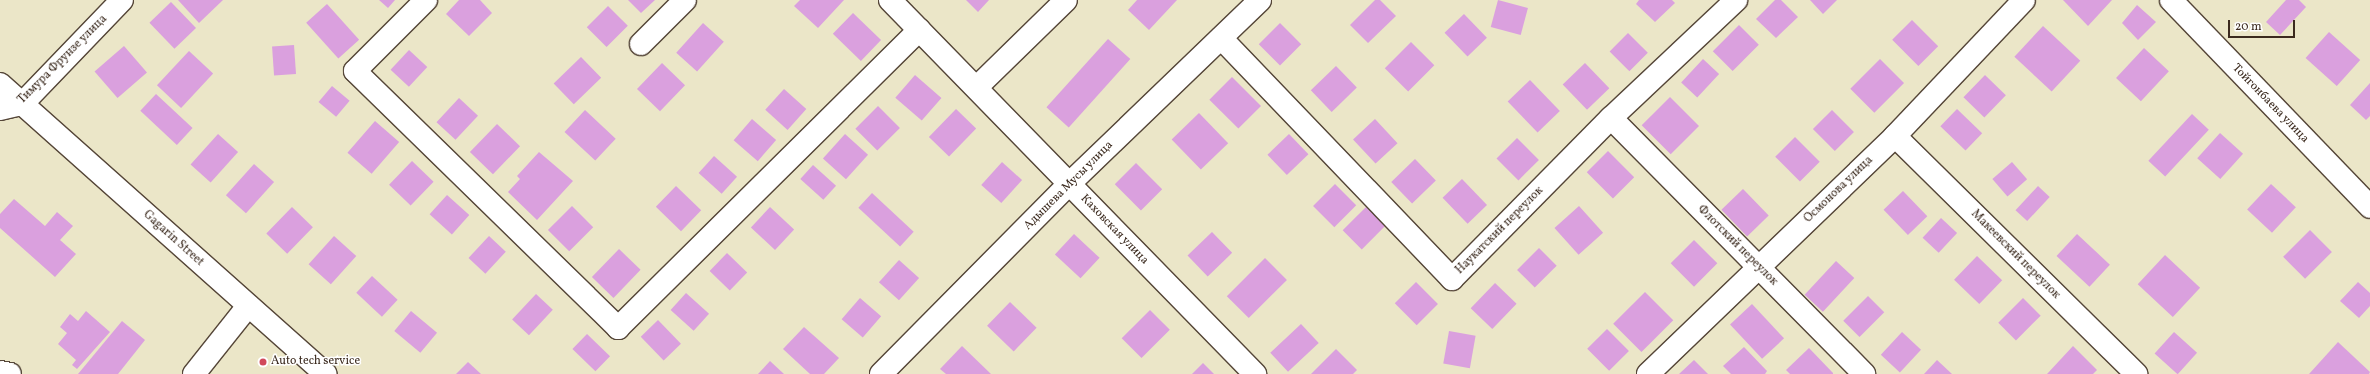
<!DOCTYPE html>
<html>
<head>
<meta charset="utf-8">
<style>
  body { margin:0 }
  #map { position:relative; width:2370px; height:374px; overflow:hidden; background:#ebe6c8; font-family:Vollkorn,serif }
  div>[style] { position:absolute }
  .building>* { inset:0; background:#daa0de; transform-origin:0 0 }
  .roads { filter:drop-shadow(1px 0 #554638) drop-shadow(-1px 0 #554638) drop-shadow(0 1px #554638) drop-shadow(0 -1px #554638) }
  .minor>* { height:22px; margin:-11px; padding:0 11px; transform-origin:11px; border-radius:11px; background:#fff }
  .major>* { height:22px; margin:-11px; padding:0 11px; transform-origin:11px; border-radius:11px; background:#fff }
  .dots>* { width:11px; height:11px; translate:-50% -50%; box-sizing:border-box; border:2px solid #fff; border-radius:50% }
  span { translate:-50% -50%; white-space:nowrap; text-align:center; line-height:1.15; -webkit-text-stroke:3px #fff; paint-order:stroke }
  .street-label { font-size:12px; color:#3b2a1e }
  .poi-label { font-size:12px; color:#3b2a1e }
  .left { translate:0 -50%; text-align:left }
  .scale { position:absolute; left:2228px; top:20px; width:67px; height:18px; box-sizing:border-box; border:2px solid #3b2a1e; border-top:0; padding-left:5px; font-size:12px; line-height:14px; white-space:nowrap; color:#3b2a1e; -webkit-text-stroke:3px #fff; paint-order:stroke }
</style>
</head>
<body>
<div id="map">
  <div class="building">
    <i style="clip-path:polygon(178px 0,223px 0,199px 23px)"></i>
    <i style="clip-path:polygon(379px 0,395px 0,388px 8px)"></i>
    <i style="clip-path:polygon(459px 0,480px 0,492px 13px,469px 36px,446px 14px)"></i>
    <i style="clip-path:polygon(628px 0,655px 0,641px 13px)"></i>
    <i style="clip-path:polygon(800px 0,844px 0,818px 28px,794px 6px)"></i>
    <i style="clip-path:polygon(966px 0,989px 0,978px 12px)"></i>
    <i style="clip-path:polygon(1137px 0,1177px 0,1149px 30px,1128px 10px)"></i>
    <i style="clip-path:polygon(1375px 0,1380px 0,1396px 16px,1368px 43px,1350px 25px)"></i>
    <i style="left:1498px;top:0;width:31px;height:28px;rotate:15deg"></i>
    <i style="clip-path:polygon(1639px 0,1672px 0,1675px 3px,1655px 22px,1636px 4px)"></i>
    <i style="clip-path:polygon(1775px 0,1781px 0,1798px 17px,1776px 38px,1756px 19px)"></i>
    <i style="clip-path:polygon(1810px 0,1837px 0,1823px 14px)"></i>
    <i style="clip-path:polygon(2063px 0,2112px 0,2088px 26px)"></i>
    <i style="clip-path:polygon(2286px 0,2299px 0,2306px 7px,2280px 35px,2266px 22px)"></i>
    <i style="left:171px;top:2px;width:36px;height:30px;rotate:46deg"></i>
    <i style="left:327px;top:4px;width:48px;height:28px;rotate:48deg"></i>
    <i style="clip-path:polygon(2137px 5px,2156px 22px,2138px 40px,2122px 23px)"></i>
    <i style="left:608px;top:6px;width:28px;height:30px;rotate:45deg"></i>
    <i style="left:853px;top:13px;width:39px;height:29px;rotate:44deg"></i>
    <i style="left:1464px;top:14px;width:33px;height:27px;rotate:46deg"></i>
    <i style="left:1912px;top:20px;width:37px;height:28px;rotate:45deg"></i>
    <i style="left:703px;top:23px;width:28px;height:40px;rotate:42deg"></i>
    <i style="left:1280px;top:23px;width:30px;height:30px;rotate:45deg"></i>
    <i style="left:1739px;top:25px;width:28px;height:37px;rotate:45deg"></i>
    <i style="left:2043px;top:26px;width:51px;height:42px;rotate:43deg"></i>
    <i style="left:2329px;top:32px;width:42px;height:35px;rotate:42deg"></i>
    <i style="left:1628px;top:33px;width:28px;height:26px;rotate:45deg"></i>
    <i style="left:1108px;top:39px;width:30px;height:92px;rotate:42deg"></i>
    <i style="left:1411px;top:42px;width:33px;height:37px;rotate:45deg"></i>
    <i style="left:294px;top:45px;width:29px;height:22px;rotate:86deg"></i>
    <i style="left:124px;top:46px;width:35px;height:39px;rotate:49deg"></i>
    <i style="left:2144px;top:48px;width:34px;height:41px;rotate:43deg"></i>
    <i style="left:409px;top:50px;width:25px;height:27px;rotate:43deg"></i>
    <i style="left:189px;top:51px;width:33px;height:47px;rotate:43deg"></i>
    <i style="left:581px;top:57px;width:29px;height:38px;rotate:46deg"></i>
    <i style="left:1703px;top:59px;width:22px;height:32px;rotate:43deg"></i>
    <i style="left:1880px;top:59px;width:34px;height:42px;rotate:45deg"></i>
    <i style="left:662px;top:63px;width:32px;height:36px;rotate:44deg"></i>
    <i style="left:1585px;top:63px;width:35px;height:31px;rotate:46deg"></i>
    <i style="left:1336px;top:66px;width:30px;height:35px;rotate:46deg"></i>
    <i style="left:915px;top:75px;width:35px;height:30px;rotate:41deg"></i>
    <i style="left:1985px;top:75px;width:29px;height:31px;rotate:44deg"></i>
    <i style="left:1232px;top:77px;width:41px;height:32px;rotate:45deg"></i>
    <i style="left:1530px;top:80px;width:43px;height:31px;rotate:46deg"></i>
    <i style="clip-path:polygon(2370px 83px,2370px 116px,2366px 120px,2350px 105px)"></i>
    <i style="left:332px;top:86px;width:23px;height:21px;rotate:40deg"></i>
    <i style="left:784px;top:89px;width:30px;height:28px;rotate:42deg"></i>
    <i style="left:156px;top:94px;width:50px;height:23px;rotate:43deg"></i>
    <i style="left:1670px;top:97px;width:41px;height:40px;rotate:45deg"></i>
    <i style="left:459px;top:98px;width:26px;height:33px;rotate:43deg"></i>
    <i style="left:878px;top:106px;width:31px;height:32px;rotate:45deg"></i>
    <i style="left:956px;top:109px;width:28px;height:39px;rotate:44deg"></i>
    <i style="left:1957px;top:109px;width:35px;height:24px;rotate:44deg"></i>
    <i style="left:585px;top:110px;width:42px;height:30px;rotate:43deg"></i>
    <i style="left:1832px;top:110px;width:31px;height:27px;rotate:45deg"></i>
    <i style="left:1199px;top:113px;width:42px;height:38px;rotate:46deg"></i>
    <i style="left:2192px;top:114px;width:23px;height:64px;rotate:43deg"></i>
    <i style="left:752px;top:119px;width:32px;height:28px;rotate:41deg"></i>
    <i style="left:1375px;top:119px;width:33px;height:30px;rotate:47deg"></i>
    <i style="left:375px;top:121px;width:32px;height:42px;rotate:41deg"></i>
    <i style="left:497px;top:124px;width:32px;height:39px;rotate:44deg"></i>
    <i style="left:2220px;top:133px;width:31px;height:34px;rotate:42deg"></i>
    <i style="left:218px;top:134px;width:27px;height:41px;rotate:42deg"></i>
    <i style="left:845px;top:134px;width:31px;height:33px;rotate:42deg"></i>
    <i style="left:1289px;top:134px;width:28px;height:30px;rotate:46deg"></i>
    <i style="left:1795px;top:137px;width:35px;height:28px;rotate:45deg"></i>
    <i style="left:1517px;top:138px;width:31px;height:29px;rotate:45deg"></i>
    <i style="left:1608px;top:151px;width:37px;height:30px;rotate:45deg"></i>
    <i style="clip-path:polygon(539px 152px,573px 181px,537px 220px,508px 192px,520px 179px,517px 176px)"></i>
    <i style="left:714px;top:156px;width:31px;height:23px;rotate:42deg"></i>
    <i style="left:1415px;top:159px;width:30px;height:33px;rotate:46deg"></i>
    <i style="left:412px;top:161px;width:30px;height:33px;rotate:44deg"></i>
    <i style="left:1002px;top:162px;width:27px;height:31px;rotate:42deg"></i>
    <i style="left:2012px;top:162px;width:23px;height:26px;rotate:49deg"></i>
    <i style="left:1136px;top:163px;width:37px;height:30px;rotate:45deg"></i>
    <i style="left:254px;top:164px;width:27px;height:42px;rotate:42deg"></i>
    <i style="left:813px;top:165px;width:31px;height:19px;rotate:42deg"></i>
    <i style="left:1462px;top:179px;width:36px;height:27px;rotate:46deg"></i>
    <i style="left:1335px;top:184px;width:30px;height:31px;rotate:45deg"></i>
    <i style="left:2271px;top:184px;width:34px;height:35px;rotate:43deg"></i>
    <i style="left:676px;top:186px;width:35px;height:29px;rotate:44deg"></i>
    <i style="left:2038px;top:186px;width:16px;height:33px;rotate:43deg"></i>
    <i style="left:1743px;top:189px;width:37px;height:30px;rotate:46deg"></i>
    <i style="left:1903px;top:191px;width:35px;height:27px;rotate:46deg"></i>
    <i style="left:872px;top:193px;width:57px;height:20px;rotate:43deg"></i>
    <i style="left:447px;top:195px;width:30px;height:26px;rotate:42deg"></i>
    <i style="clip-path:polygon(14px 199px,45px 226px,57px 212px,73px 226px,60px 240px,76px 254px,55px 277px,0 228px,0 214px)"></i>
    <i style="left:572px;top:206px;width:30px;height:34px;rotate:45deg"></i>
    <i style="left:1579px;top:206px;width:36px;height:33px;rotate:48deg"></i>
    <i style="left:292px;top:207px;width:29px;height:37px;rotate:44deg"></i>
    <i style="left:770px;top:207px;width:33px;height:28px;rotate:43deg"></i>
    <i style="left:1366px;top:207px;width:27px;height:33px;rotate:45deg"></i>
    <i style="left:1941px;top:218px;width:22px;height:27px;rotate:43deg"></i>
    <i style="left:2310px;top:230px;width:31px;height:38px;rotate:45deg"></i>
    <i style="left:1212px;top:232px;width:29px;height:34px;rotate:46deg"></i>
    <i style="left:1074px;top:234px;width:35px;height:28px;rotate:43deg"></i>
    <i style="left:2077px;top:234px;width:45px;height:30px;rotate:43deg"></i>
    <i style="left:334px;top:236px;width:30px;height:38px;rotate:42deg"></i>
    <i style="left:489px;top:236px;width:23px;height:30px;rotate:43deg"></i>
    <i style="left:1694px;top:240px;width:33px;height:33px;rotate:45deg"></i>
    <i style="left:1539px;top:248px;width:25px;height:31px;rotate:45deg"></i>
    <i style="left:619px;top:249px;width:30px;height:39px;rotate:44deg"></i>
    <i style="left:727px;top:253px;width:28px;height:25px;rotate:44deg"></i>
    <i style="left:2165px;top:255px;width:48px;height:40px;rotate:43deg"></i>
    <i style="left:1977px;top:256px;width:35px;height:33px;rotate:44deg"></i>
    <i style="left:1265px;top:258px;width:31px;height:54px;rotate:45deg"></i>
    <i style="left:899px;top:260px;width:27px;height:30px;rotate:42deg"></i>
    <i style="left:1836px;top:261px;width:25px;height:46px;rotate:43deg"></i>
    <i style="left:372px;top:276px;width:35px;height:23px;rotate:43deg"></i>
    <i style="left:1416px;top:282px;width:31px;height:30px;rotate:45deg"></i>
    <i style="clip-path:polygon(2358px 282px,2370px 293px,2370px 306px,2359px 318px,2340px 301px)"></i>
    <i style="left:1495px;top:283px;width:30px;height:35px;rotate:44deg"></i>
    <i style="left:1645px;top:292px;width:40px;height:45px;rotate:45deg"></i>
    <i style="left:686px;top:293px;width:31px;height:23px;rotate:42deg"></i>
    <i style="left:536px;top:294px;width:23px;height:35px;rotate:43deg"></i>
    <i style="left:1868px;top:296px;width:23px;height:35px;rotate:45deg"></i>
    <i style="left:860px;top:298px;width:28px;height:28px;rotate:41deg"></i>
    <i style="left:2023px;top:298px;width:25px;height:35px;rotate:45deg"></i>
    <i style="left:1010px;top:302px;width:37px;height:33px;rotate:44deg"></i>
    <i style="left:1752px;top:304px;width:47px;height:30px;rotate:47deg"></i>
    <i style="left:1150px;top:310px;width:28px;height:40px;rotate:45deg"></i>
    <i style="clip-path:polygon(86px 311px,110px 332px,77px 369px,72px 365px,76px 360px,58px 344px,67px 333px,60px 327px,70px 314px,78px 321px)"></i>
    <i style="left:411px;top:311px;width:34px;height:26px;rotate:40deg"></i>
    <i style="left:658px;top:320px;width:33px;height:24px;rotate:46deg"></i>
    <i style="clip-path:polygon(122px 321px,145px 340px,118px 374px,78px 374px)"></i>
    <i style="left:1301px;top:324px;width:26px;height:42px;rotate:47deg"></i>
    <i style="clip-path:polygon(804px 327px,839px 358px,824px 374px,810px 374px,783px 349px)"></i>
    <i style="left:1607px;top:329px;width:31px;height:28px;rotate:45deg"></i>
    <i style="left:1449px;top:331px;width:27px;height:33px;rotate:10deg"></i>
    <i style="left:1902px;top:332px;width:26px;height:31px;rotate:43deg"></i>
    <i style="left:2174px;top:332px;width:31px;height:29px;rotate:42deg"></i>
    <i style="left:587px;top:334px;width:32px;height:21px;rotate:44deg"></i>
    <i style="clip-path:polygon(2338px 342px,2370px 372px,2369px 374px,2309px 374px)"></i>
    <i style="clip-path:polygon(962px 346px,991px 374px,946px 374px,940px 369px)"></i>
    <i style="clip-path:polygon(2073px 346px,2097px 370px,2093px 374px,2047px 374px)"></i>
    <i style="clip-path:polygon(1744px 347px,1767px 371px,1765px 374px,1731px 374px,1723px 366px)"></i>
    <i style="clip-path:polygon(1809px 348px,1833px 373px,1833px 374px,1790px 374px,1786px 370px)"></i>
    <i style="clip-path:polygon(1336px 349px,1357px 370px,1353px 374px,1311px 374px)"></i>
    <i style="clip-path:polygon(1694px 360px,1708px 374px,1679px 374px)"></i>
    <i style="clip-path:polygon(1937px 360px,1952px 374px,1924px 374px)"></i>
    <i style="clip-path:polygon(770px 361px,784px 374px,758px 374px)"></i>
    <i style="clip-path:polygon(468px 362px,481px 374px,456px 374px)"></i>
    <i style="clip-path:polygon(1203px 363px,1214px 374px,1192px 374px)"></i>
  </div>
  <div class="roads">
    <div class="minor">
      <i style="left:426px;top:0;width:100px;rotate:135deg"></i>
      <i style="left:355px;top:71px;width:368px;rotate:44.3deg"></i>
      <i style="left:618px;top:328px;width:424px;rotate:-44.7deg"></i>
      <i style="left:890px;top:0;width:523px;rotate:45.7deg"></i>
      <i style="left:2171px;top:0;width:287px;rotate:46.1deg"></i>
      <i style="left:1221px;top:38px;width:334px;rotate:46.2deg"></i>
      <i style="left:1452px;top:279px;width:226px;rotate:-45.4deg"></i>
      <i style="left:1611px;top:118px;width:172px;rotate:-43.3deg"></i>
      <i style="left:641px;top:44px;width:62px;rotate:-45deg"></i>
      <i style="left:977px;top:87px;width:124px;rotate:-44.3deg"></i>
      <i style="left:1611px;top:118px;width:360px;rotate:45.3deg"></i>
      <i style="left:1895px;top:136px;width:339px;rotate:44.6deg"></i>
      <i style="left:0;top:372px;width:10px;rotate:11deg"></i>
      <i style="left:194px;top:374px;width:87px;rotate:-51.5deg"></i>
      <i style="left:881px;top:374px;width:267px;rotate:-45.3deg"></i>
      <i style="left:1069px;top:184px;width:265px;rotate:-43.9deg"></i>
      <i style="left:1648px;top:374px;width:343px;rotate:-43.9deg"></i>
      <i style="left:1895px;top:136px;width:187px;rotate:-46.5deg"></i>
    </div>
    <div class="major">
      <i style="left:0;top:84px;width:436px;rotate:41.7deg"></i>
      <i style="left:22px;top:104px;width:144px;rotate:-46.1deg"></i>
      <i style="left:0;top:109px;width:23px;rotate:-13deg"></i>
    </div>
  </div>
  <div class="dots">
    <i style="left:263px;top:362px;background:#d1495b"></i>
  </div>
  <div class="street-label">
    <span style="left:63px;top:60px;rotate:-45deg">Тимура Фрунзе улица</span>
    <span style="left:2270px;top:104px;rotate:46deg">Тойгонбаева улица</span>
    <span style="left:1069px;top:186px;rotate:-45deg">Адышева Мусы улица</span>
    <span style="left:1839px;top:190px;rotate:-44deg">Осмонова улица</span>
    <span style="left:1114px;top:230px;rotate:46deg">Каховская улица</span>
    <span style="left:1500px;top:231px;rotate:-45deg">Наукатский переулок</span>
    <span style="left:173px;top:239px;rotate:42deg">Gagarin Street</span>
    <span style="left:1737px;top:246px;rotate:45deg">Флотский переулок</span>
    <span style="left:2015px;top:255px;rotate:45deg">Макеевский переулок</span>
  </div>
  <div class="poi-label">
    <span class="left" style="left:271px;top:362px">Auto tech service</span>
  </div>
  <div class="scale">20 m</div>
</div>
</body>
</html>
